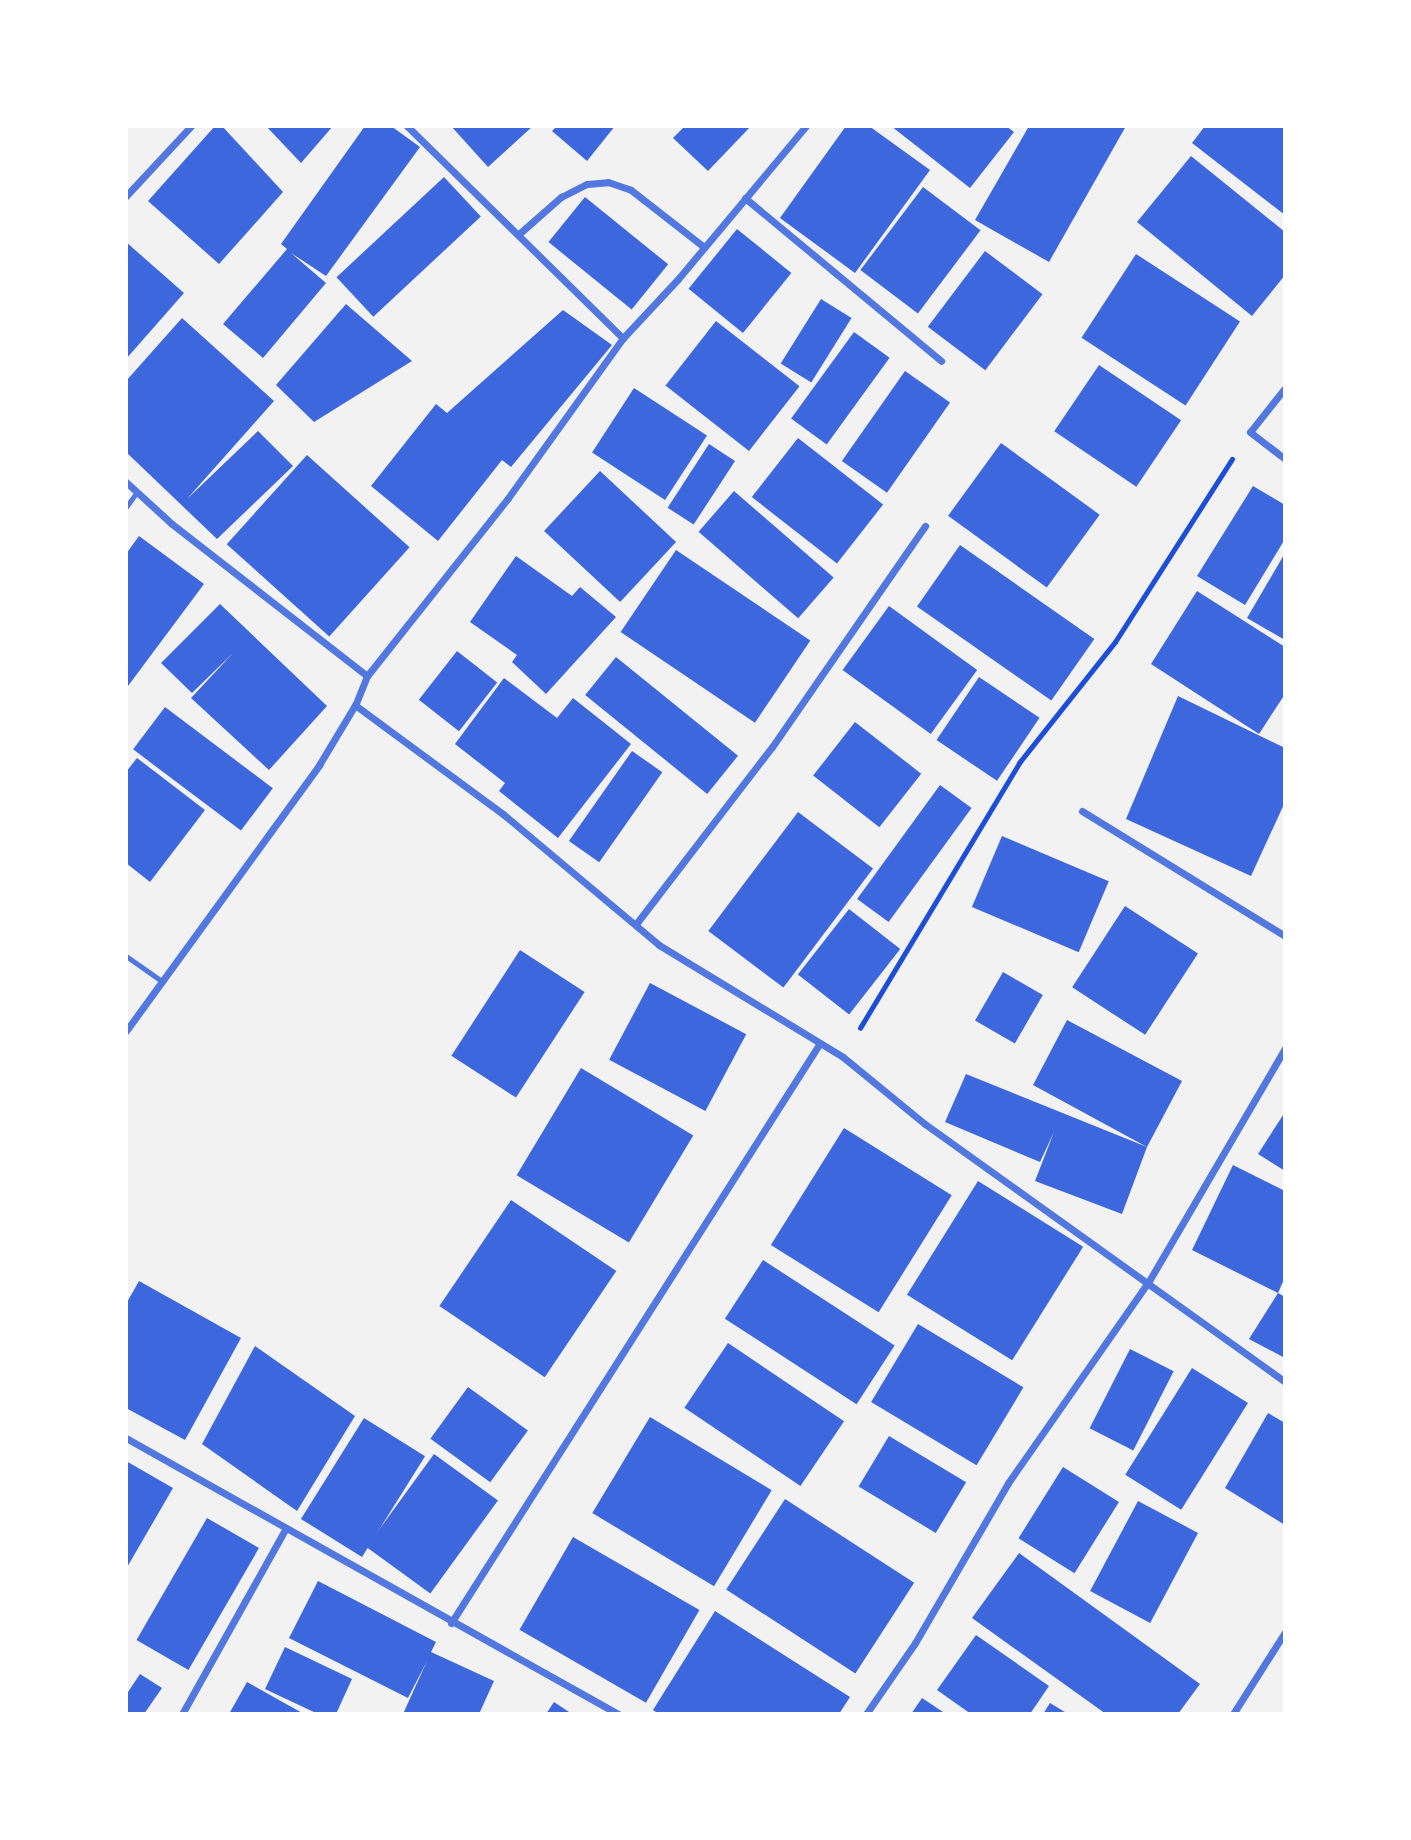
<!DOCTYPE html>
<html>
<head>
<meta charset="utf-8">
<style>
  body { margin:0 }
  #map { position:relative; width:1411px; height:1840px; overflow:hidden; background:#f2f2f2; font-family:"Zilla Slab",serif }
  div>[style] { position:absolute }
  .building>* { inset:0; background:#3d67dc; transform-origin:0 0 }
  .path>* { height:4.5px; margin:-2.25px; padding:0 2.25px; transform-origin:2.25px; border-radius:2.25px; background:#1d4ed8 }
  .service>* { height:5px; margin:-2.5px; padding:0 2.5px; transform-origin:2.5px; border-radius:2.5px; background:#5277de }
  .minor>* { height:7px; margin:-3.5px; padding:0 3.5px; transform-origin:3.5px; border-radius:3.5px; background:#5277de }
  span { translate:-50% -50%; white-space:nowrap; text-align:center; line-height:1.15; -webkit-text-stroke:7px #fff; paint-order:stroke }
  .frame { position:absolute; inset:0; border:128px solid #fff; pointer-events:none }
</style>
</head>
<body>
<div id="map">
  <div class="building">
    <i style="clip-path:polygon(215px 126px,222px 126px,283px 192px,219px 264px,148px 201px)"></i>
    <i style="clip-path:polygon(266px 126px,333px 126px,301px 163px)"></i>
    <i style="clip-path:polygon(365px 126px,391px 126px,420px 147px,326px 276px,291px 253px,326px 283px,263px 358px,223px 324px,287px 249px,281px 244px)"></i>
    <i style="clip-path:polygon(451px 126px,533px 126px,488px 167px)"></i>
    <i style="clip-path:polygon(557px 126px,615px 126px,587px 161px,552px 131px)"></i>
    <i style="clip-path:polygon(685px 126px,751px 126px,708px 171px,673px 138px)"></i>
    <i style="clip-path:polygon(846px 126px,869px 126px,930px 170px,855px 273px,780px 218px)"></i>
    <i style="clip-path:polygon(891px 126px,1006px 126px,1014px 132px,970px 188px)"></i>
    <i style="clip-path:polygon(1029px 126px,1126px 126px,1049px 262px,975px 220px)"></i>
    <i style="clip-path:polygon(1205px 126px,1285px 126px,1285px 215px,1192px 143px)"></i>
    <i style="clip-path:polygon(1191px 156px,1285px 232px,1285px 275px,1252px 316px,1137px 222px)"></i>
    <i style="left:444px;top:177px;width:54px;height:147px;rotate:47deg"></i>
    <i style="left:923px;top:187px;width:72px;height:104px;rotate:37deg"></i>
    <i style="left:585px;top:197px;width:107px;height:58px;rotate:39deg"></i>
    <i style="left:737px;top:229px;width:70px;height:77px;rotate:39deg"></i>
    <i style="clip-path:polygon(126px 242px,184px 293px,126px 359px)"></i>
    <i style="left:985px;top:251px;width:72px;height:95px;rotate:37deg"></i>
    <i style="left:1136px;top:254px;width:124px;height:100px;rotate:33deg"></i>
    <i style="left:821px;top:299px;width:36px;height:76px;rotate:32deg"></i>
    <i style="clip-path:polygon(346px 304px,412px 361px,314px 422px,276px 385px)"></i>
    <i style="clip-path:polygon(563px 310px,612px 345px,511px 467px,502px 460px,438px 541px,371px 486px,436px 404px,447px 413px)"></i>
    <i style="clip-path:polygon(182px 318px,274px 401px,187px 499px,258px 431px,293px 466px,217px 539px,126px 452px,126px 381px)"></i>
    <i style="left:716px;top:321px;width:106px;height:82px;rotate:38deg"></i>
    <i style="left:854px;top:332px;width:44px;height:107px;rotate:36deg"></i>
    <i style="left:1099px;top:365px;width:99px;height:80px;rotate:34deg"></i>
    <i style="left:905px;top:371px;width:55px;height:110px;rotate:35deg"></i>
    <i style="left:634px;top:388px;width:87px;height:77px;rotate:33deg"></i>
    <i style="left:798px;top:438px;width:108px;height:75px;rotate:38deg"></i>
    <i style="left:1001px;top:443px;width:122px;height:90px;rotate:36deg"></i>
    <i style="left:709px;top:444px;width:31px;height:76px;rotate:33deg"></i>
    <i style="left:307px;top:455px;width:138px;height:120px;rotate:42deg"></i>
    <i style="left:600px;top:471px;width:104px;height:82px;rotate:43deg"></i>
    <i style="clip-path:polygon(1253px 486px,1285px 505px,1285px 539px,1245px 605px,1197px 576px)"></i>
    <i style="left:734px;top:491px;width:132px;height:54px;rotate:41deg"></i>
    <i style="clip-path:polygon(139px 536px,204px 584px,128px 686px,126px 554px)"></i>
    <i style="left:960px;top:545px;width:164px;height:75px;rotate:35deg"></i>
    <i style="left:676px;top:550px;width:162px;height:99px;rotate:34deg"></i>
    <i style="clip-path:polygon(1285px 553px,1285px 640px,1247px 618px)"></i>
    <i style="clip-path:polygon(516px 556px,572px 596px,580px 587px,616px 617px,546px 694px,512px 662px,517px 655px,470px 622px)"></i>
    <i style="clip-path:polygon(1197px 591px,1285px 647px,1285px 694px,1259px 734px,1151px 664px)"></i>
    <i style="clip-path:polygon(220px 604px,327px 706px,269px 770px,191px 698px,233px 653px,192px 693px,161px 663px)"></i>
    <i style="left:889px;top:606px;width:109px;height:79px;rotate:36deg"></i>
    <i style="left:457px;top:651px;width:51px;height:62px;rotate:38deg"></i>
    <i style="left:616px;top:657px;width:157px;height:49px;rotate:39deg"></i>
    <i style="left:979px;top:677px;width:73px;height:76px;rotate:34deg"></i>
    <i style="clip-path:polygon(504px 678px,557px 718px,573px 698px,631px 744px,558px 838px,499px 791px,505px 783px,455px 744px)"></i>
    <i style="clip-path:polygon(1178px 696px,1285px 748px,1285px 802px,1251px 876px,1126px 819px)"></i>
    <i style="left:165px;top:707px;width:135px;height:53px;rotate:37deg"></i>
    <i style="left:855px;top:722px;width:84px;height:68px;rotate:38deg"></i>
    <i style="left:632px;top:751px;width:37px;height:110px;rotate:35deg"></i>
    <i style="clip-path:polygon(137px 758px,205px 810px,150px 882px,126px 863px,126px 772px)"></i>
    <i style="left:940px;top:785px;width:39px;height:141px;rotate:36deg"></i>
    <i style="left:798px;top:812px;width:94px;height:149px;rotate:37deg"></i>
    <i style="left:1002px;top:836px;width:116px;height:77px;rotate:23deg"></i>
    <i style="left:1125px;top:906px;width:87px;height:97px;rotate:33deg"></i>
    <i style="left:849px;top:909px;width:65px;height:83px;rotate:38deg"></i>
    <i style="left:520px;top:950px;width:77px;height:126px;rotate:33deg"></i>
    <i style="left:1003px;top:972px;width:46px;height:56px;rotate:30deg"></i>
    <i style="left:650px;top:983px;width:109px;height:87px;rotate:28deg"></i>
    <i style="clip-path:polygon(1067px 1020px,1182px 1081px,1147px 1147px,1122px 1214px,1035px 1181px,1054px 1132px,1040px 1162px,945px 1122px,966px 1074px,1147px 1147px,1033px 1085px)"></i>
    <i style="left:581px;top:1068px;width:131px;height:125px;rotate:31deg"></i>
    <i style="clip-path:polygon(1285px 1112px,1285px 1171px,1258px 1154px)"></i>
    <i style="left:844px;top:1128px;width:127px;height:138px;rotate:32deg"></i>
    <i style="clip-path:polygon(1233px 1165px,1285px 1191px,1285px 1277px,1278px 1293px,1192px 1250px)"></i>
    <i style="left:978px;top:1181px;width:124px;height:134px;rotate:32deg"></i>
    <i style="left:511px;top:1200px;width:127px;height:128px;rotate:34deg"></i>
    <i style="left:763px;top:1260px;width:157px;height:70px;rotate:33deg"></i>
    <i style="clip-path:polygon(139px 1281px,241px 1338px,185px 1440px,126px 1408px,126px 1304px)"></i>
    <i style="clip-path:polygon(1278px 1293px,1285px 1297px,1285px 1358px,1249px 1339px)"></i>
    <i style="left:918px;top:1324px;width:123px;height:91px;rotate:31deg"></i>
    <i style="left:728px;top:1343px;width:140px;height:78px;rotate:34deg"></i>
    <i style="clip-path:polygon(255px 1346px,355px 1416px,297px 1511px,202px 1444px)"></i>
    <i style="left:1130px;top:1349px;width:49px;height:89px;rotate:27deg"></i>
    <i style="left:1192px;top:1368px;width:66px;height:126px;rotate:32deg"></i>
    <i style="left:468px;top:1387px;width:74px;height:64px;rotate:36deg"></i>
    <i style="clip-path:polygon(1268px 1413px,1285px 1423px,1285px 1525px,1225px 1488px)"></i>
    <i style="left:650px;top:1417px;width:142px;height:112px;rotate:31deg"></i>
    <i style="left:364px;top:1418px;width:72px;height:119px;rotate:32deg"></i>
    <i style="left:889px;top:1436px;width:90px;height:59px;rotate:31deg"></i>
    <i style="left:434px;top:1454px;width:79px;height:115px;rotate:36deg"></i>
    <i style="clip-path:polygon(126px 1461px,173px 1488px,126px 1569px)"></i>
    <i style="left:1063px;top:1467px;width:66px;height:84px;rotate:32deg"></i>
    <i style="left:785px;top:1499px;width:154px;height:108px;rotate:33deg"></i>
    <i style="left:1138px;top:1501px;width:68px;height:102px;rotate:28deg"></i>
    <i style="left:207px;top:1518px;width:60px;height:141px;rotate:30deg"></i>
    <i style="left:573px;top:1537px;width:146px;height:107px;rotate:30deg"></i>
    <i style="clip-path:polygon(1019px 1553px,1200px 1684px,1178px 1714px,1106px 1714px,972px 1618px)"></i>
    <i style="clip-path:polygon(318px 1581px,436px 1642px,431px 1652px,494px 1681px,479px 1714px,403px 1714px,427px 1661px,408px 1698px,289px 1638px)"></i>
    <i style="clip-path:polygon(715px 1611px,850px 1697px,839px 1714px,659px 1714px,653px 1710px)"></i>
    <i style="clip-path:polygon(976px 1635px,1049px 1686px,1030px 1714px,971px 1714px,937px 1690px)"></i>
    <i style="clip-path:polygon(285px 1647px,352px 1679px,336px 1714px,318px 1714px,265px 1689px)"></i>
    <i style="clip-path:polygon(140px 1674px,162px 1688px,144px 1714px,126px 1714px,126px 1695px)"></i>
    <i style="clip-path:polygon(247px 1682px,304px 1714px,229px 1714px)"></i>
    <i style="clip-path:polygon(922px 1698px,946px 1714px,911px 1714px)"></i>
    <i style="clip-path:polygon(554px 1702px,572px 1714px,546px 1714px)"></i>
    <i style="clip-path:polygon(1050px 1703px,1068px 1714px,1043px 1714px)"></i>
  </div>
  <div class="path">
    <i style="left:860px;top:1028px;width:309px;rotate:-59deg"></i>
    <i style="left:1019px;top:763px;width:154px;rotate:-51.6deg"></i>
    <i style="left:1115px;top:642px;width:217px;rotate:-57.4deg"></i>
  </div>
  <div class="service">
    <i style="left:126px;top:507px;width:19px;rotate:-54deg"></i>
    <i style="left:126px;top:956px;width:45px;rotate:35.1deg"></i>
  </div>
  <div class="minor">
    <i style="left:407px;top:126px;width:303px;rotate:44.5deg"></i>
    <i style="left:126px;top:196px;width:96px;rotate:-47.1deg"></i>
    <i style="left:745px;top:198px;width:255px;rotate:39.7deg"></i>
    <i style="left:520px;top:233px;width:55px;rotate:-41.3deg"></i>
    <i style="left:561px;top:197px;width:29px;rotate:-27deg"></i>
    <i style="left:587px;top:184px;width:21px;rotate:-5deg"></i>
    <i style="left:608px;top:182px;width:24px;rotate:19deg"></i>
    <i style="left:631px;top:190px;width:93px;rotate:38deg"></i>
    <i style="left:1285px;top:388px;width:56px;rotate:128.5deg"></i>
    <i style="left:1250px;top:432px;width:44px;rotate:37.6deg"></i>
    <i style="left:126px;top:482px;width:62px;rotate:42.4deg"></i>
    <i style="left:172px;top:524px;width:247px;rotate:37.9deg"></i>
    <i style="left:367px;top:676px;width:31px;rotate:112deg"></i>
    <i style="left:355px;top:705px;width:184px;rotate:36.4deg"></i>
    <i style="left:503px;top:814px;width:204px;rotate:40deg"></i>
    <i style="left:659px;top:945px;width:215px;rotate:31.3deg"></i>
    <i style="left:843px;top:1057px;width:106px;rotate:39.3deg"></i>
    <i style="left:925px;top:1124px;width:443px;rotate:35.6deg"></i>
    <i style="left:367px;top:676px;width:227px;rotate:-51.6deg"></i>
    <i style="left:508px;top:498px;width:197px;rotate:-54.3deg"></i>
    <i style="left:623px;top:338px;width:81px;rotate:-47deg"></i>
    <i style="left:678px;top:279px;width:199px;rotate:-50.1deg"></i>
    <i style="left:1082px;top:811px;width:238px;rotate:31.6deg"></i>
    <i style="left:636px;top:924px;width:223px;rotate:-52.5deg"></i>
    <i style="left:772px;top:747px;width:269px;rotate:-55.3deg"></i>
    <i style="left:126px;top:1031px;width:329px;rotate:-54deg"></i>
    <i style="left:319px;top:765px;width:70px;rotate:-59deg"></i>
    <i style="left:126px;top:1438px;width:564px;rotate:29.29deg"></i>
    <i style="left:451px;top:1623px;width:687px;rotate:-57.54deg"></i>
    <i style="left:182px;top:1714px;width:211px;rotate:-60.8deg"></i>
    <i style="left:866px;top:1714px;width:86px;rotate:-55.4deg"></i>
    <i style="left:915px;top:1643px;width:185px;rotate:-59.8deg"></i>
    <i style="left:1008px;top:1483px;width:246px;rotate:-55.1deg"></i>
    <i style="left:1149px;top:1281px;width:270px;rotate:-59.7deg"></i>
    <i style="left:1233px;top:1714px;width:97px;rotate:-57.6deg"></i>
  </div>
  <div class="frame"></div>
</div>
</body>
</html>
